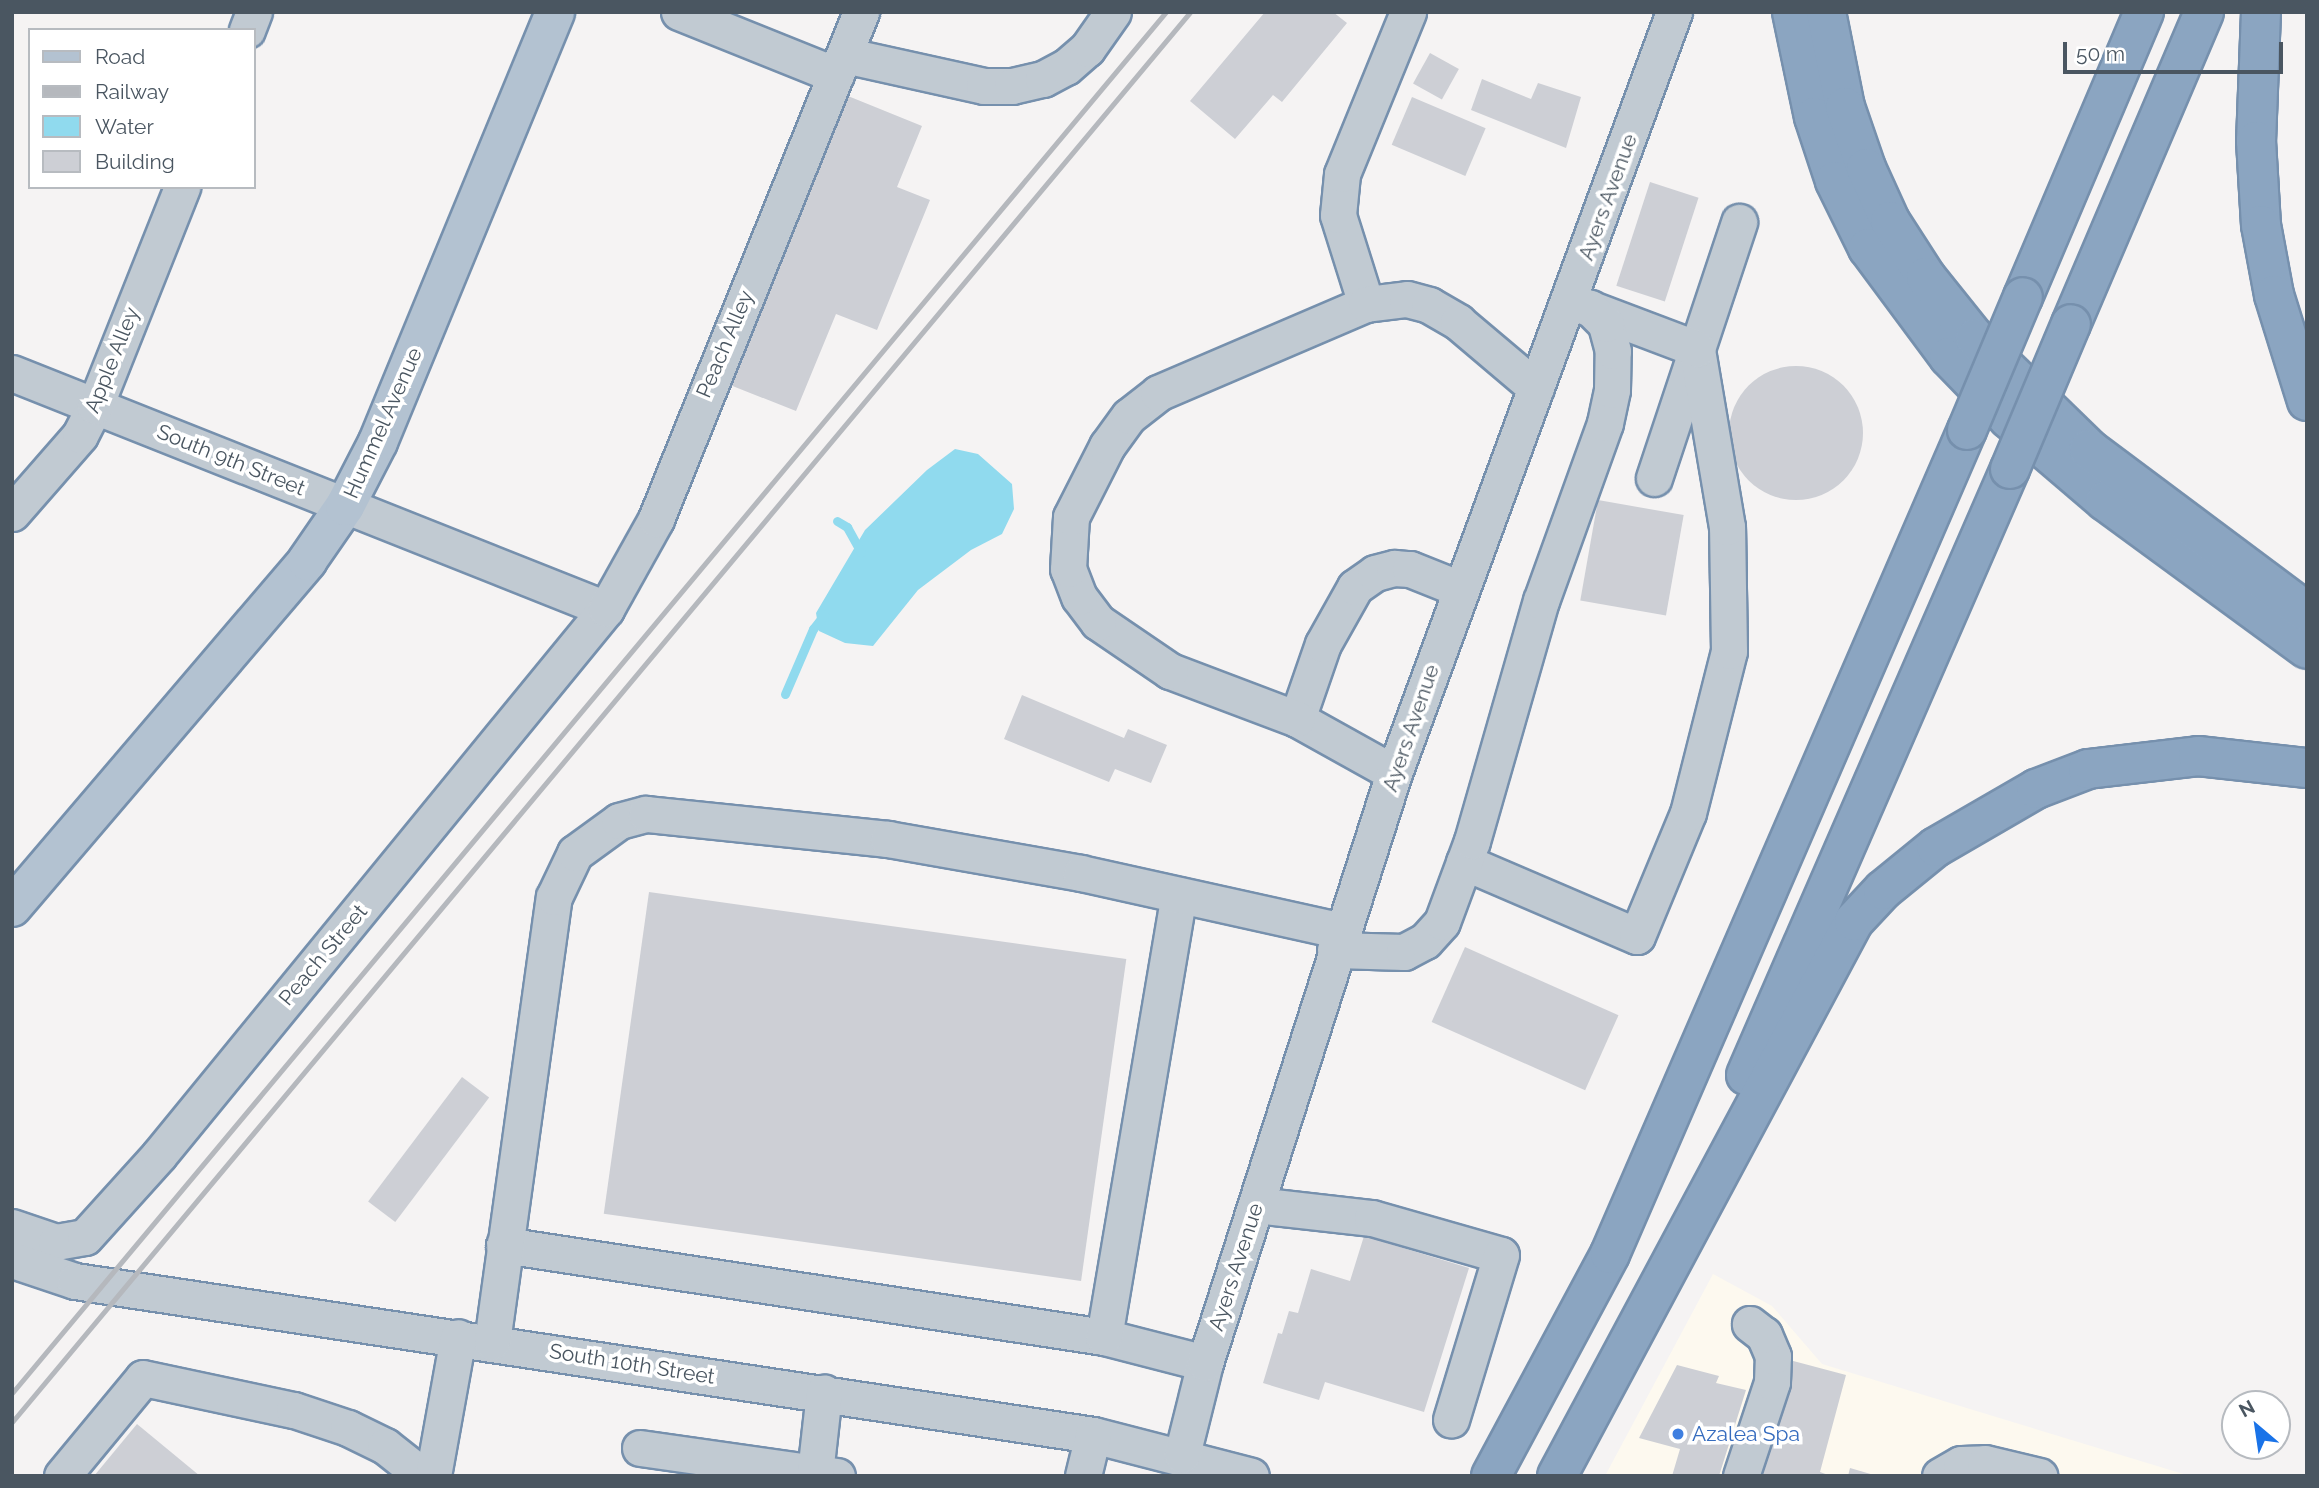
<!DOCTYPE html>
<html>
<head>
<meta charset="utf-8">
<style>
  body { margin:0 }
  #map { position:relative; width:2319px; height:1488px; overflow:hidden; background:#f5f3f3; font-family:Raleway,sans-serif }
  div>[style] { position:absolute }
  .commercial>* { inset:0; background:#fdf9ef }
  .water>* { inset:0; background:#90daee }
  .stream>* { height:9px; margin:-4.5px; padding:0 4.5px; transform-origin:4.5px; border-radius:4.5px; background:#90daee }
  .building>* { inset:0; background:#cdcfd5; transform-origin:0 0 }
  .round { border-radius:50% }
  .roads { filter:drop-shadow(2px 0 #7690ad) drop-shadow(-2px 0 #7690ad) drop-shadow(0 2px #7690ad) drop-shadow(0 -2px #7690ad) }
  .minor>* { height:35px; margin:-17.5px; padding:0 17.5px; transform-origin:17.5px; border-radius:17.5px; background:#c1cad2 }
  .major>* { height:38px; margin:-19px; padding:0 19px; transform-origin:19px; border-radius:19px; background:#b3c2d1 }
  .highway>* { height:38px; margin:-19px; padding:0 19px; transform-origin:19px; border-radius:19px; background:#8ba5c1 }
  .rail>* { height:5px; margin:-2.5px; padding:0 2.5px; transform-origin:2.5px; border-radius:2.5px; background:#b5b8bd }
  .bridges { filter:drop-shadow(2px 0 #7690ad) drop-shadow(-2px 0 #7690ad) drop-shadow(0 2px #7690ad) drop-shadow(0 -2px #7690ad) }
  .highway-bridge>* { height:38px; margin:-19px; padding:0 19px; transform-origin:19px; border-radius:19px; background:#8ba5c1 }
  .dots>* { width:19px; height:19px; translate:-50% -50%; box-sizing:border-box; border:4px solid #fff; border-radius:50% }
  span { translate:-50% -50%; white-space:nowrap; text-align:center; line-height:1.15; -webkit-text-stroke:7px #fff; paint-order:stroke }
  .street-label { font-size:21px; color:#4a5661 }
  .shop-label { font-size:21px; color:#366cbe }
  .left { translate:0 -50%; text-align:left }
  .frame { position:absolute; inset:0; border:14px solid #4a5661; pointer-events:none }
  .legend { position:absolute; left:28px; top:28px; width:228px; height:161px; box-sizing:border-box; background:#fff; border:2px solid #b7bbc0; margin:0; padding:9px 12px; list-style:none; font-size:21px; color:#4a5661 }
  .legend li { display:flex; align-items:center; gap:14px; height:35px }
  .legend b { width:35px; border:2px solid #b7bbc0 }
  .north { position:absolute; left:2221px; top:1390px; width:70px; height:70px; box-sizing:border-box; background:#fff; border:2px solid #b7bbc0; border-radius:50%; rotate:331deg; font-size:19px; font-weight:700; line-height:28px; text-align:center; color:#4a5661 }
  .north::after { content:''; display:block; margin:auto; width:24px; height:32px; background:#1a73e8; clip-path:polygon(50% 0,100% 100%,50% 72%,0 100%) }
  .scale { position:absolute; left:2063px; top:42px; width:220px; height:32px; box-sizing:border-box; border:4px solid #4a5661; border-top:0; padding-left:9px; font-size:21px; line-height:24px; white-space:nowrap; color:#4a5661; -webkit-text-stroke:5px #fff; paint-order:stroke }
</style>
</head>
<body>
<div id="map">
  <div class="commercial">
    <i style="clip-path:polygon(1713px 1274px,1772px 1306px,1822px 1364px,2190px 1476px,1605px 1476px)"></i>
  </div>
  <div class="water">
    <i style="clip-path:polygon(955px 449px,978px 454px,1012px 484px,1014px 509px,1002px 534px,971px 550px,918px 590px,873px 646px,845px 643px,819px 631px,816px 613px,865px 530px,927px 470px)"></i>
  </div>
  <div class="stream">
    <i style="left:837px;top:521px;width:12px;rotate:31deg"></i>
    <i style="left:847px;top:527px;width:29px;rotate:61deg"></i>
    <i style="left:785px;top:694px;width:71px;rotate:-66.7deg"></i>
    <i style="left:813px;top:629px;width:18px;rotate:-52deg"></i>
  </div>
  <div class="building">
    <i style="clip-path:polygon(1265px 12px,1333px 12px,1347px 23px,1282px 102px,1273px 95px,1235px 139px,1190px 101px)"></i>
    <i style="left:1430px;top:53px;width:33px;height:35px;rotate:29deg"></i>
    <i style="clip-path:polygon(1482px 79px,1531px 99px,1538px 83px,1581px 97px,1566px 148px,1471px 110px)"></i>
    <i style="clip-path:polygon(848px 96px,922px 126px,897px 187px,930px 200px,877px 330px,836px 314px,796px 411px,730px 385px)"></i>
    <i style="left:1412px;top:97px;width:80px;height:52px;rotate:23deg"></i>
    <i style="left:1650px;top:182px;width:51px;height:109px;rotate:18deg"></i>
    <i class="round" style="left:1729px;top:366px;width:134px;height:134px"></i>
    <i style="left:1598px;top:500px;width:87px;height:102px;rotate:10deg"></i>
    <i style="clip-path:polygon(1022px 695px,1124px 738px,1128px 729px,1167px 745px,1151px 783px,1115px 769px,1109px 782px,1004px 739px)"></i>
    <i style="left:649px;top:892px;width:482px;height:325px;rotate:8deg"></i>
    <i style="left:1465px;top:947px;width:168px;height:82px;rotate:24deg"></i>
    <i style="left:462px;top:1077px;width:34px;height:156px;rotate:37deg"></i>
    <i style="clip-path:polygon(1364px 1236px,1469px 1268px,1424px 1412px,1325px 1382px,1319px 1400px,1263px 1383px,1278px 1333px,1282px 1334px,1289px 1311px,1298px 1313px,1311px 1269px,1350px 1281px)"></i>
    <i style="clip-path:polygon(1782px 1358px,1846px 1375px,1820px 1472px,1831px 1476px,1750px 1476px)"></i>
    <i style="clip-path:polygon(1677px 1365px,1719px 1376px,1716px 1383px,1746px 1390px,1719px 1476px,1672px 1476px,1680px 1449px,1639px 1438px)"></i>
    <i style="clip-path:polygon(137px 1424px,200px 1476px,94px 1476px)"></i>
    <i style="clip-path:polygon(1850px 1468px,1874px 1475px,1874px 1476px,1848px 1476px)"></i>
  </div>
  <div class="roads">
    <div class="minor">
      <i style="left:679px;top:12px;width:169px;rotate:21.9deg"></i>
      <i style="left:247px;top:30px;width:19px;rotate:-69deg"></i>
      <i style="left:844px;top:55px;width:143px;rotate:12.5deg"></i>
      <i style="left:984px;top:86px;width:28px"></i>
      <i style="left:1012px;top:86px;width:32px;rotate:-13deg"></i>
      <i style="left:1043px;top:79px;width:26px;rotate:-28deg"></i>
      <i style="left:1066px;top:67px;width:28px;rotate:-41deg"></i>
      <i style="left:1087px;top:49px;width:45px;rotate:-54.9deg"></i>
      <i style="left:1366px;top:304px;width:93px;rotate:-107.5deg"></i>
      <i style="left:1338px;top:215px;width:41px;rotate:-84.4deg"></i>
      <i style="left:1342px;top:174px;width:175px;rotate:-67.8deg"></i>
      <i style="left:12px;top:373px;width:639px;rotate:21.67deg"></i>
      <i style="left:1654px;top:478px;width:270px;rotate:-71.6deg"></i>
      <i style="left:12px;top:513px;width:103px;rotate:-48.9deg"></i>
      <i style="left:80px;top:435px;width:33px;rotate:-63deg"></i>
      <i style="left:95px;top:406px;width:236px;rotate:-68.3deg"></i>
      <i style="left:1297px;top:719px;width:79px;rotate:-70.9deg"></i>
      <i style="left:1323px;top:644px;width:65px;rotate:-60.7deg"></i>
      <i style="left:1355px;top:587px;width:24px;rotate:-35deg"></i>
      <i style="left:1375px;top:573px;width:20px;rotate:-15deg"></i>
      <i style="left:1394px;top:568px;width:16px;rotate:4deg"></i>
      <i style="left:1410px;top:569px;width:54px;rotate:21.8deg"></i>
      <i style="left:1394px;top:773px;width:111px;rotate:-150.9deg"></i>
      <i style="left:1297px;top:719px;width:136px;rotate:-159.3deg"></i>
      <i style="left:1170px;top:671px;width:87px;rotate:-145.8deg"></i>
      <i style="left:1098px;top:622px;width:31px;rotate:-127deg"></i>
      <i style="left:1079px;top:597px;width:30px;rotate:-111deg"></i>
      <i style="left:1068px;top:569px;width:52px;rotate:-86.7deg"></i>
      <i style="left:1071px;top:517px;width:80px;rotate:-63.1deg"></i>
      <i style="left:1107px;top:446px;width:37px;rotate:-54deg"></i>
      <i style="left:1129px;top:416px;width:37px;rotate:-38deg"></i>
      <i style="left:1158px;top:393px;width:226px;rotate:-23.2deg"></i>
      <i style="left:1366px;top:304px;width:41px;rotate:-7deg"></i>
      <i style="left:1407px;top:299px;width:23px;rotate:15deg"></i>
      <i style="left:1429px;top:305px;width:34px;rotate:30deg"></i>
      <i style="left:1458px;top:322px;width:102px;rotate:40.2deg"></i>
      <i style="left:1464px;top:862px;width:188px;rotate:23.2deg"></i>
      <i style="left:1637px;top:936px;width:133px;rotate:-67.5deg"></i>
      <i style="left:1688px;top:813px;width:167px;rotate:-75.8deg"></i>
      <i style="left:1729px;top:651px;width:124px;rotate:-90.9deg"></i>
      <i style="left:1727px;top:527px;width:181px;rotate:-99.6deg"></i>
      <i style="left:1697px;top:349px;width:136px;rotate:-159.3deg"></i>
      <i style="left:1335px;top:950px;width:69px;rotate:1.7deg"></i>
      <i style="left:1404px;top:952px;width:24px;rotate:-28deg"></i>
      <i style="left:1425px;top:941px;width:25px;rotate:-48deg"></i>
      <i style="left:1442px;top:922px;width:86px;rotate:-69.7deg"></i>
      <i style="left:1472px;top:841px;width:250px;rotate:-74deg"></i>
      <i style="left:1541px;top:601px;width:189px;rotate:-70.2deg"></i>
      <i style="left:1605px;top:423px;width:34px;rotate:-78deg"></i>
      <i style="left:1612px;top:390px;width:39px;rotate:-89deg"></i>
      <i style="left:1613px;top:351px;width:28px;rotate:-105deg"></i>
      <i style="left:1606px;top:324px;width:23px;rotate:-135deg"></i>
      <i style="left:1256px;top:1205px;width:117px;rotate:6.4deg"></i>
      <i style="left:1372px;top:1218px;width:134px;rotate:16deg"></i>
      <i style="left:1501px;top:1255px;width:172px;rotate:106.9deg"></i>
      <i style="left:12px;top:1227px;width:46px;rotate:18.8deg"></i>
      <i style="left:56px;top:1242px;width:29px;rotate:-10deg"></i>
      <i style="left:85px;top:1237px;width:110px;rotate:-47.9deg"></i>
      <i style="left:159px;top:1155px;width:706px;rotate:-50.69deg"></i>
      <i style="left:606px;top:609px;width:103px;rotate:-60.9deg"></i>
      <i style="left:656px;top:519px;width:547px;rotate:-67.98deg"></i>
      <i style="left:504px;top:1245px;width:607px;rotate:8.72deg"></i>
      <i style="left:1104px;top:1337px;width:104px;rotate:14.4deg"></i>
      <i style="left:12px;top:1260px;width:66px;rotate:18.4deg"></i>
      <i style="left:75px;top:1281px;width:1030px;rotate:8.6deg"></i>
      <i style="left:1093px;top:1435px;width:163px;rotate:14.5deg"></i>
      <i style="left:1104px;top:1337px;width:448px;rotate:-80.4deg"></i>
      <i style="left:492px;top:1342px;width:449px;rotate:-82.1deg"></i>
      <i style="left:554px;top:897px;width:49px;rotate:-64.5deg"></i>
      <i style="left:575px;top:853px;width:54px;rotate:-36deg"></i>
      <i style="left:619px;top:821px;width:28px;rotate:-15deg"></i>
      <i style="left:646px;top:814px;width:243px;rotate:5.9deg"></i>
      <i style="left:888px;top:839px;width:196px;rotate:10deg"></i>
      <i style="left:1081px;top:873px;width:267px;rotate:12.5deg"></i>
      <i style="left:640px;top:1448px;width:199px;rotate:8.1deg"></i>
      <i style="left:1182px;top:1455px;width:95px;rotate:-76deg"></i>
      <i style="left:1205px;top:1363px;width:620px;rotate:-72.24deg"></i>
      <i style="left:1394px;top:773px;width:811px;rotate:-69.8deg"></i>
      <i style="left:815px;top:1473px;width:81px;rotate:-83.6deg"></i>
      <i style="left:62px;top:1476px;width:127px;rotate:-50.4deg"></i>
      <i style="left:143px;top:1378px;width:154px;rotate:12deg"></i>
      <i style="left:294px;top:1410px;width:57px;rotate:18.4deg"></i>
      <i style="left:348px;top:1428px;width:41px;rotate:25.9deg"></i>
      <i style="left:385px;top:1446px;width:48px;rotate:38.3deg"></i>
      <i style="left:433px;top:1476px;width:141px;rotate:-79.8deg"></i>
      <i style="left:1083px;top:1476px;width:42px;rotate:-76.3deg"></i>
      <i style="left:1741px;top:1476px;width:99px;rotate:-71.7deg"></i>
      <i style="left:1772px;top:1382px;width:26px;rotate:-88deg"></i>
      <i style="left:1773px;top:1356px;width:23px;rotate:-113deg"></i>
      <i style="left:1764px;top:1335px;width:18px;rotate:-142deg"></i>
      <i style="left:1940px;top:1476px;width:24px;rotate:-30deg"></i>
      <i style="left:1961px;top:1464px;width:24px;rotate:-2deg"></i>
      <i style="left:1985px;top:1463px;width:56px;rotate:13.5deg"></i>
    </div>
    <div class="major">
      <i style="left:12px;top:907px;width:455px;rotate:-49.5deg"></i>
      <i style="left:307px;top:561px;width:67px;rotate:-55.4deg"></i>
      <i style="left:345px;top:506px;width:72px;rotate:-62.7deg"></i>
      <i style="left:378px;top:442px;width:465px;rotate:-67.6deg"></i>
    </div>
    <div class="highway">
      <i style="left:1792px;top:12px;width:107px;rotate:78.2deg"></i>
      <i style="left:1814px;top:117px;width:67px;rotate:71.8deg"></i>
      <i style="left:1835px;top:181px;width:75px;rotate:63.8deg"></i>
      <i style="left:1868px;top:248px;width:136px;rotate:53.4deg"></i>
      <i style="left:1949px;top:357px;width:86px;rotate:45.9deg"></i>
      <i style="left:2009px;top:419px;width:126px;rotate:40.5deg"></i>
      <i style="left:2105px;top:501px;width:250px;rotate:36.2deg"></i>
      <i style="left:1826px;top:12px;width:97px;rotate:78.7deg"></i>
      <i style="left:1845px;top:107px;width:65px;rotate:71deg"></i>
      <i style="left:1866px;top:168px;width:58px;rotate:65.6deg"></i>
      <i style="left:1890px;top:221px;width:67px;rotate:57.3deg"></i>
      <i style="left:1926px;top:277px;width:78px;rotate:51.2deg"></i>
      <i style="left:1975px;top:338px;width:159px;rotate:44.2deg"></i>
      <i style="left:2089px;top:449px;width:272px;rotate:36.8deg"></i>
      <i style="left:2261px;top:12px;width:129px;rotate:92.2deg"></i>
      <i style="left:2256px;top:141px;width:84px;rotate:86.6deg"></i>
      <i style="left:2261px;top:225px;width:71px;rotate:79.5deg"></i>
      <i style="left:2274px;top:295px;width:111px;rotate:72.7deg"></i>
      <i style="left:2023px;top:297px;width:310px;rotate:-67deg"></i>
      <i style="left:2071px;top:324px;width:339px;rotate:-66.9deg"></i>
      <i style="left:1746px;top:1075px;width:661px;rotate:-66.46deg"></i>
      <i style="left:1491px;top:1476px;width:252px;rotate:-61.8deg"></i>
      <i style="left:1610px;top:1254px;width:898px;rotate:-66.58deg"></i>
      <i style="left:1557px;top:1476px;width:629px;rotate:-61.85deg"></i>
      <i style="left:1854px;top:921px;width:42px;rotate:-46.9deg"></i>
      <i style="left:1883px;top:890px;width:68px;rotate:-39.1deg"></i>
      <i style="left:1936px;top:847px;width:116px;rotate:-30.1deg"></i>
      <i style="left:2036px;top:789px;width:56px;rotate:-21deg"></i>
      <i style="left:2088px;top:769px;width:111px;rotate:-6.7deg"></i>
      <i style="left:2198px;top:756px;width:110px;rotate:6.3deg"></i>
    </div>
  </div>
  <div class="rail">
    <i style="left:12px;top:1393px;width:1800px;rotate:-50.12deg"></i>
    <i style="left:12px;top:1422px;width:1837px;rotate:-50.12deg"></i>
  </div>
  <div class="bridges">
    <div class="highway-bridge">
      <i style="left:1967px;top:430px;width:144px;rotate:-67.2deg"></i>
      <i style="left:2010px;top:469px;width:157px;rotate:-67.2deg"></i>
    </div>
  </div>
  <div class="dots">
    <i style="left:1678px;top:1434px;background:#3f7fe0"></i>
  </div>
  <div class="street-label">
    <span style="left:1608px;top:197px;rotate:-70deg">Ayers Avenue</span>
    <span style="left:725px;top:344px;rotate:-67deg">Peach Alley</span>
    <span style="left:112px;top:360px;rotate:-68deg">Apple Alley</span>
    <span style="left:383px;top:423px;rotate:-66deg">Hummel Avenue</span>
    <span style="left:231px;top:460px;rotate:22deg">South 9th Street</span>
    <span style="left:1411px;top:728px;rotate:-71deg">Ayers Avenue</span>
    <span style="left:323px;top:955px;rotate:-50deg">Peach Street</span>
    <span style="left:1236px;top:1267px;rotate:-72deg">Ayers Avenue</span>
    <span style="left:632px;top:1364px;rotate:9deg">South 10th Street</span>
  </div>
  <div class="shop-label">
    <span class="left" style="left:1692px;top:1434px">Azalea Spa</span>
  </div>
  <div class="frame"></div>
  <ul class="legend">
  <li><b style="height:9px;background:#b3c2d1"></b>Road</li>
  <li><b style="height:9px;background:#b5b8bd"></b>Railway</li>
  <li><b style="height:19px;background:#90daee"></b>Water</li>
  <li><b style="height:19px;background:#cdcfd5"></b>Building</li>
  </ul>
  <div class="north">N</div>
  <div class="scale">50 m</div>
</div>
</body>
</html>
